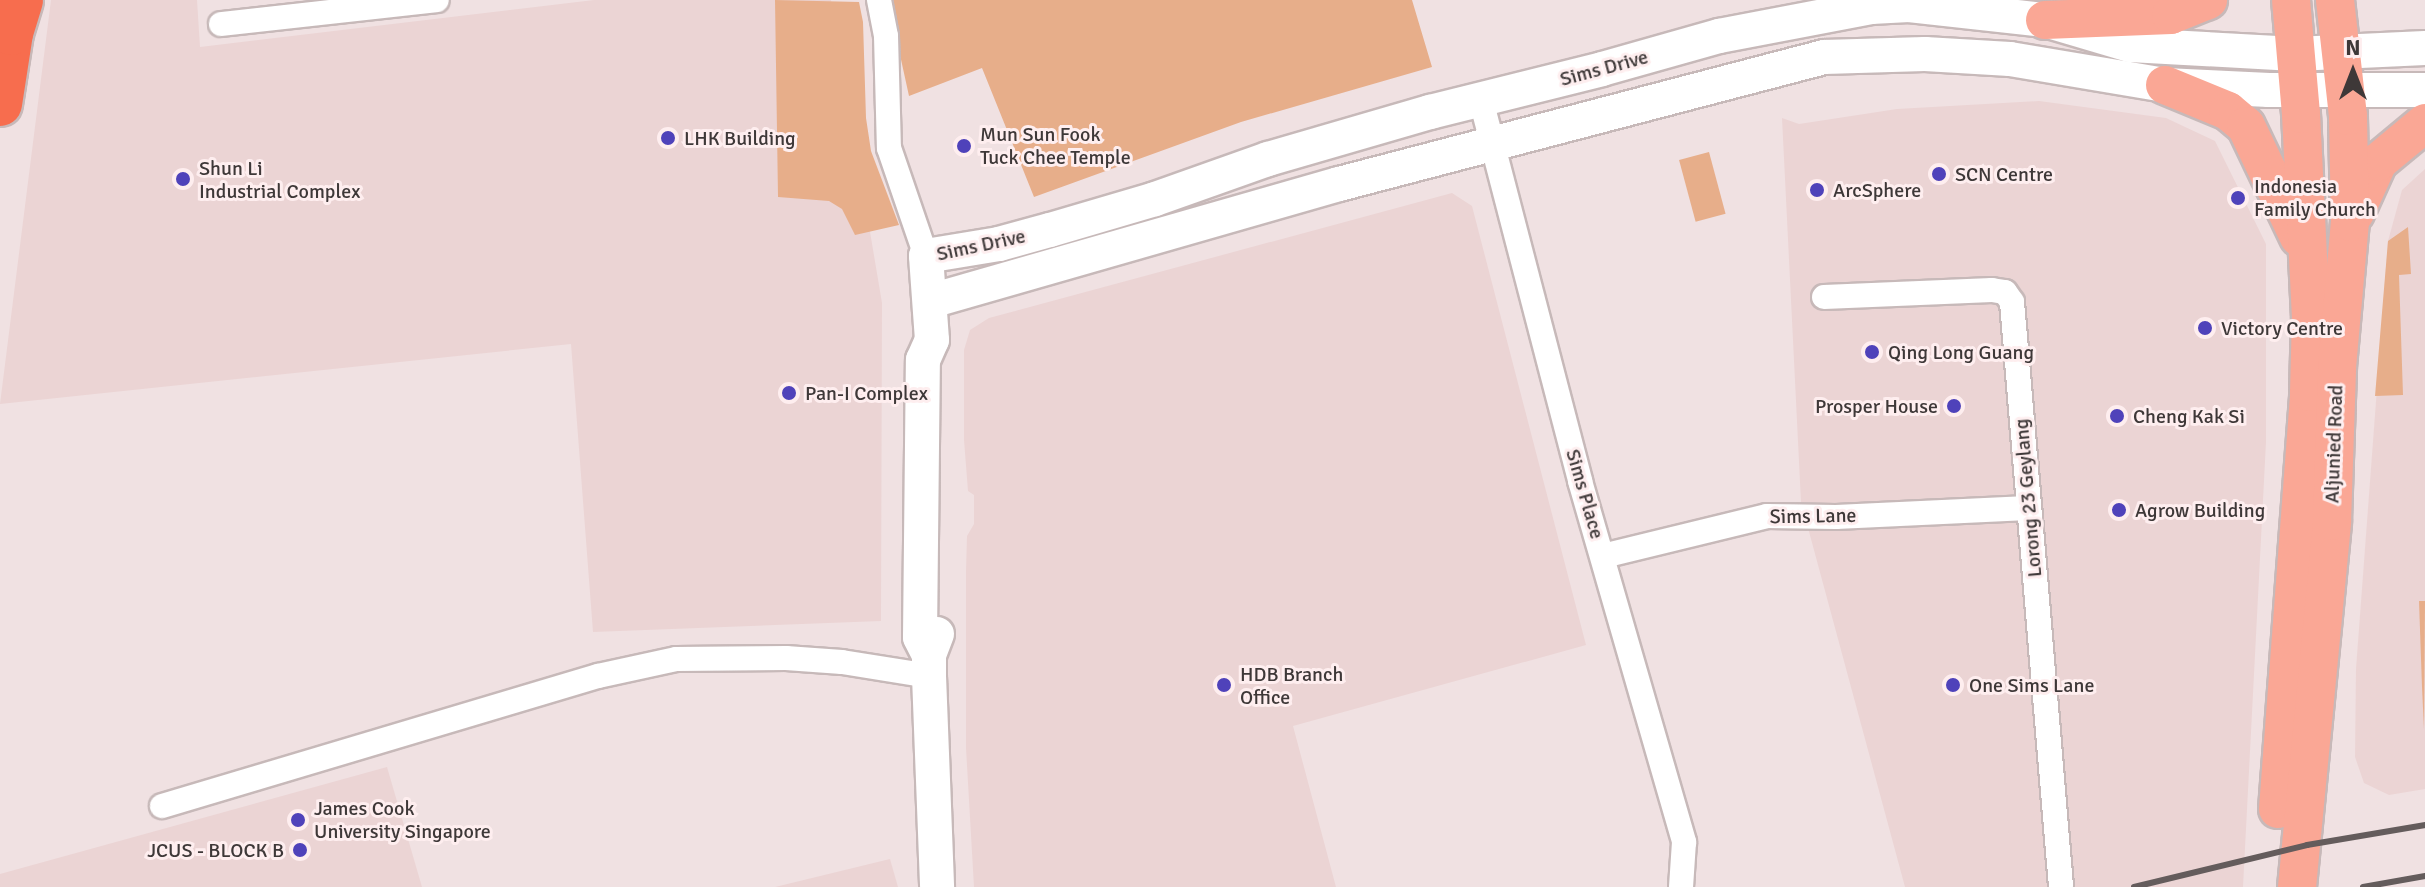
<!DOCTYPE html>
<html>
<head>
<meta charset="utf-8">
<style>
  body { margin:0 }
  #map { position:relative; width:2425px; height:887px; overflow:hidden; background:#f0e1e2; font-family:Signika,sans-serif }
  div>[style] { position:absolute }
  .built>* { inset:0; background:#ebd4d4 }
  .green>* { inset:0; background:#e7ae8a; transform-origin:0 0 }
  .roads { filter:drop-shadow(2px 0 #c7b9b9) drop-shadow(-2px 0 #c7b9b9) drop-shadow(0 2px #c7b9b9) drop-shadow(0 -2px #c7b9b9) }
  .street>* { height:24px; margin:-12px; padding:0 12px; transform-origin:12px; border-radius:12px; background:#fff }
  .secondary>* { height:34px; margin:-17px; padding:0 17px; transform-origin:17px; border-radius:17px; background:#fff }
  .primary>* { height:38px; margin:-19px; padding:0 19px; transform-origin:19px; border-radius:19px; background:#faa795 }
  .highway>* { height:44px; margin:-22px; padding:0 22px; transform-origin:22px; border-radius:22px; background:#f76d4e }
  .rail>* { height:6px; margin:-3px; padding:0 3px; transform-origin:3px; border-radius:3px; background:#645c5c }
  .dots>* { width:22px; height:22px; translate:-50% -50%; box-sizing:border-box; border:4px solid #feeeef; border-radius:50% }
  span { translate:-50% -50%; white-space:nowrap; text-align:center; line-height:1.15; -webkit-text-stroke:6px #feeeef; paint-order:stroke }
  .street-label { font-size:20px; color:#3e3838 }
  .poi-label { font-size:20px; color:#3e3838 }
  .left { translate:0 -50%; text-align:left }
  .right { translate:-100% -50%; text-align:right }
  .north { position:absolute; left:2313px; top:32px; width:80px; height:80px; -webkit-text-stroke:6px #feeeef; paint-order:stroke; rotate:0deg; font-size:22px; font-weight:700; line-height:32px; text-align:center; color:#3e3838 }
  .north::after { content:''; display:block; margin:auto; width:28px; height:36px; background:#3e3838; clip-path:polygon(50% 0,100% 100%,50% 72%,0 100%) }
</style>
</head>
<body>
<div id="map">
  <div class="built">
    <i style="clip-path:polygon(51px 0,197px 0,200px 47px,594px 0,831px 0,882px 303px,881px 621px,593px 632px,571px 344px,0 404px)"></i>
    <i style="clip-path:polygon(2039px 101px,2166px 118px,2215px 141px,2266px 244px,2266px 442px,2243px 887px,1905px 887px,1801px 502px,1782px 118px,1799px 124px,1897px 109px)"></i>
    <i style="clip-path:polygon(2425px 169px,2425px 789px,2389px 795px,2364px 783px,2355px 757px,2356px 669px,2388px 241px,2402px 190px)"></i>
    <i style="clip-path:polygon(1452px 193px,1472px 206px,1586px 645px,1293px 726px,1336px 887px,974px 887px,966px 748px,966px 571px,967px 536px,974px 524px,974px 495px,968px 491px,964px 440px,964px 350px,970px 330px,989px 318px)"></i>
    <i style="clip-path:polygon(387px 767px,422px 887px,0 887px,0 874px)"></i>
    <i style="clip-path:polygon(890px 859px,898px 887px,775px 887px)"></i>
  </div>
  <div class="green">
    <i style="clip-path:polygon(775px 0,859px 2px,863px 22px,866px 118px,871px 151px,899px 225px,855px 235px,842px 209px,829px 201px,778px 197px)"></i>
    <i style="clip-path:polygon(888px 0,1412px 0,1432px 67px,1241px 122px,1034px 197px,982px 68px,909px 96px)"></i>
    <i style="left:1709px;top:152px;width:64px;height:31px;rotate:75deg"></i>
    <i style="clip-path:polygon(2408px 227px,2411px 274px,2399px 275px,2403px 395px,2375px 396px,2388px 241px)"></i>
    <i style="clip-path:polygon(2419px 601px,2425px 601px,2424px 729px,2422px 687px)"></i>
  </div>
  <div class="roads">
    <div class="street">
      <i style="left:879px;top:0;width:37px;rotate:79deg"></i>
      <i style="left:886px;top:36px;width:112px;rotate:88.5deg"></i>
      <i style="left:889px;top:148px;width:114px;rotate:71.1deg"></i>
      <i style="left:221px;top:24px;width:217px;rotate:-6.3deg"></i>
      <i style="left:1481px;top:100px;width:394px;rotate:75.4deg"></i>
      <i style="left:1580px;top:481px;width:376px;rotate:73.9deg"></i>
      <i style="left:1684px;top:842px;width:45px;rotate:93.8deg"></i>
      <i style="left:1824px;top:297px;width:168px;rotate:-2.4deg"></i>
      <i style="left:1992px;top:290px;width:13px;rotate:9deg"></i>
      <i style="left:2005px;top:292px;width:12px;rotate:55deg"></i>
      <i style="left:2012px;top:302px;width:587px;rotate:85.21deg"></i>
      <i style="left:1603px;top:556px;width:169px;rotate:-13.7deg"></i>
      <i style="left:1767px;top:516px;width:69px;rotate:0.8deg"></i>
      <i style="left:1836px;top:517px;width:192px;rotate:-2.7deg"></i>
      <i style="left:162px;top:806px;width:455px;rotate:-16.6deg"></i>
      <i style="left:598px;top:676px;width:80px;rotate:-12.3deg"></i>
      <i style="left:676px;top:659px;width:110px;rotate:-0.5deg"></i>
      <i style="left:786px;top:658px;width:56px;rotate:4.1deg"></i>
      <i style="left:842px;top:662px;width:88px;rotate:9.1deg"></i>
    </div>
    <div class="secondary">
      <i style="left:931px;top:301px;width:424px;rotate:-16deg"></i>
      <i style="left:1339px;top:184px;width:501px;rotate:-14.67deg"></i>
      <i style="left:1824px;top:57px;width:101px;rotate:-1.7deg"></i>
      <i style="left:1925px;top:54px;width:85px;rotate:3.4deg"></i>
      <i style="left:2010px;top:59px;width:157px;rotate:9.5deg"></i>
      <i style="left:2165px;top:85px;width:104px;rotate:2.8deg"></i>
      <i style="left:2269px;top:90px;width:156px"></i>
      <i style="left:937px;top:634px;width:22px;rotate:111deg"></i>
      <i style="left:929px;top:655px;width:21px;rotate:90deg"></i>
      <i style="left:929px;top:676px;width:211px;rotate:87.8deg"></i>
      <i style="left:929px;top:655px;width:20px;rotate:-117deg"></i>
      <i style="left:920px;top:637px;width:277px;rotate:-89.4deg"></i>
      <i style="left:923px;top:360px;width:22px;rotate:-66deg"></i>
      <i style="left:932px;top:340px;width:84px;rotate:-94.1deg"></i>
      <i style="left:926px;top:256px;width:74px;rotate:-9.3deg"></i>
      <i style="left:999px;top:244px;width:53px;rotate:-15.4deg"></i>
      <i style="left:1050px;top:230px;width:109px;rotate:-16.4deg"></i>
      <i style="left:1155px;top:199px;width:120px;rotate:-19.5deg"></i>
      <i style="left:1268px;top:159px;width:169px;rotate:-16.2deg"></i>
      <i style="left:1430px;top:112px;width:177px;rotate:-14deg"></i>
      <i style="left:1602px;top:69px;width:122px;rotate:-15.8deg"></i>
      <i style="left:1719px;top:36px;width:155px;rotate:-10.8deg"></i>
      <i style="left:1871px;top:7px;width:38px;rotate:-3deg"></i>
      <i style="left:1909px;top:5px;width:137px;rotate:6.3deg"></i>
      <i style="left:2045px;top:20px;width:89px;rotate:16.4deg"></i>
      <i style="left:2130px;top:45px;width:165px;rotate:3.1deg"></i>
      <i style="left:2295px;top:54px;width:130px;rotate:-2.6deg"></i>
    </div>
    <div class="primary">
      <i style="left:2045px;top:20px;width:126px;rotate:-2.3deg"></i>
      <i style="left:2171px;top:15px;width:40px;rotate:-22deg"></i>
      <i style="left:2165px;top:85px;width:68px;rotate:22.4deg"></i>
      <i style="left:2228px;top:111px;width:23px;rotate:40deg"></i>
      <i style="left:2246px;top:126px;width:123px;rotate:64.5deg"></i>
      <i style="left:2355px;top:213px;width:56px;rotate:-65.7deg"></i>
      <i style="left:2378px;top:162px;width:61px;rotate:-39.7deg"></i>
      <i style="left:2278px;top:809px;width:418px;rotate:-85.7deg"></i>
      <i style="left:2309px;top:392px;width:74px;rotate:-88.5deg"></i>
      <i style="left:2311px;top:318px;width:204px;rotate:-92.8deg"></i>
      <i style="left:2301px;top:114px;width:114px;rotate:-95deg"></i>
      <i style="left:2297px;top:887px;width:368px;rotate:-84.5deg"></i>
      <i style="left:2332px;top:521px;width:154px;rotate:-88.1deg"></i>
      <i style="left:2337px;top:367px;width:146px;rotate:-84.9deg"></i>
      <i style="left:2350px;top:222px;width:106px;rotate:-91.1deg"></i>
      <i style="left:2348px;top:116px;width:117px;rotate:-96.4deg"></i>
    </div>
    <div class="highway">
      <i style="left:0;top:104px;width:72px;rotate:-81.2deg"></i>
      <i style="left:11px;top:33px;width:34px;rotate:-73deg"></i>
    </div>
  </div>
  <div class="rail">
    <i style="left:2134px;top:887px;width:178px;rotate:-13.6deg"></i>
    <i style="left:2307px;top:845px;width:120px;rotate:-9.6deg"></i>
    <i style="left:2363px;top:887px;width:63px;rotate:-10.1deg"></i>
  </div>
  <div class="dots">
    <i style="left:668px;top:138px;background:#4f42ba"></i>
    <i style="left:964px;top:146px;background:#4f42ba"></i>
    <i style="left:1939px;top:174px;background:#4f42ba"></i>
    <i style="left:183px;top:179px;background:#4f42ba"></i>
    <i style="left:1817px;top:190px;background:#4f42ba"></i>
    <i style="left:2238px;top:198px;background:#4f42ba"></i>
    <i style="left:2205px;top:328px;background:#4f42ba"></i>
    <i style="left:1872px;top:352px;background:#4f42ba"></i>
    <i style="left:789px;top:393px;background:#4f42ba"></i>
    <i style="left:1954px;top:406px;background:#4f42ba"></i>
    <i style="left:2117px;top:416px;background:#4f42ba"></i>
    <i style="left:2119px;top:510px;background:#4f42ba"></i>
    <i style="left:1224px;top:685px;background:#4f42ba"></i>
    <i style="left:1953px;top:685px;background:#4f42ba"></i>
    <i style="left:298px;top:820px;background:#4f42ba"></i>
    <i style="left:300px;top:850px;background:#4f42ba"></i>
  </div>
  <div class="street-label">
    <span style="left:1604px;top:68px;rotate:-15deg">Sims Drive</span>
    <span style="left:981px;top:245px;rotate:-12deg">Sims Drive</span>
    <span style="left:2334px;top:444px;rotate:-88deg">Aljunied Road</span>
    <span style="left:1585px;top:494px;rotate:74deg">Sims Place</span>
    <span style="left:2028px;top:498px;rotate:-95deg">Lorong 23 Geylang</span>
    <span style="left:1813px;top:516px;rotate:-1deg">Sims Lane</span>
  </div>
  <div class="poi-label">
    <span class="left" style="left:980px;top:146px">Mun Sun Fook<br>Tuck Chee Temple</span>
    <span class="left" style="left:684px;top:138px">LHK Building</span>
    <span class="left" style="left:199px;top:180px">Shun Li<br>Industrial Complex</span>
    <span class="left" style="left:1955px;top:174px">SCN Centre</span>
    <span class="left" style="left:2254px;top:198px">Indonesia<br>Family Church</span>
    <span class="left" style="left:1833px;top:190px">ArcSphere</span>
    <span class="left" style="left:2221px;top:328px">Victory Centre</span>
    <span class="left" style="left:1888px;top:352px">Qing Long Guang</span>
    <span class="left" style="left:805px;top:393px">Pan-I Complex</span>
    <span class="right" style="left:1938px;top:406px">Prosper House</span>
    <span class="left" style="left:2133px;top:416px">Cheng Kak Si</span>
    <span class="left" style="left:2135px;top:510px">Agrow Building</span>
    <span class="left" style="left:1240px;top:686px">HDB Branch<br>Office</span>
    <span class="left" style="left:1969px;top:685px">One Sims Lane</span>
    <span class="left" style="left:314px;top:820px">James Cook<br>University Singapore</span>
    <span class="right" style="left:284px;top:850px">JCUS - BLOCK B</span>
  </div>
  <div class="north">N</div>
</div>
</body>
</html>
